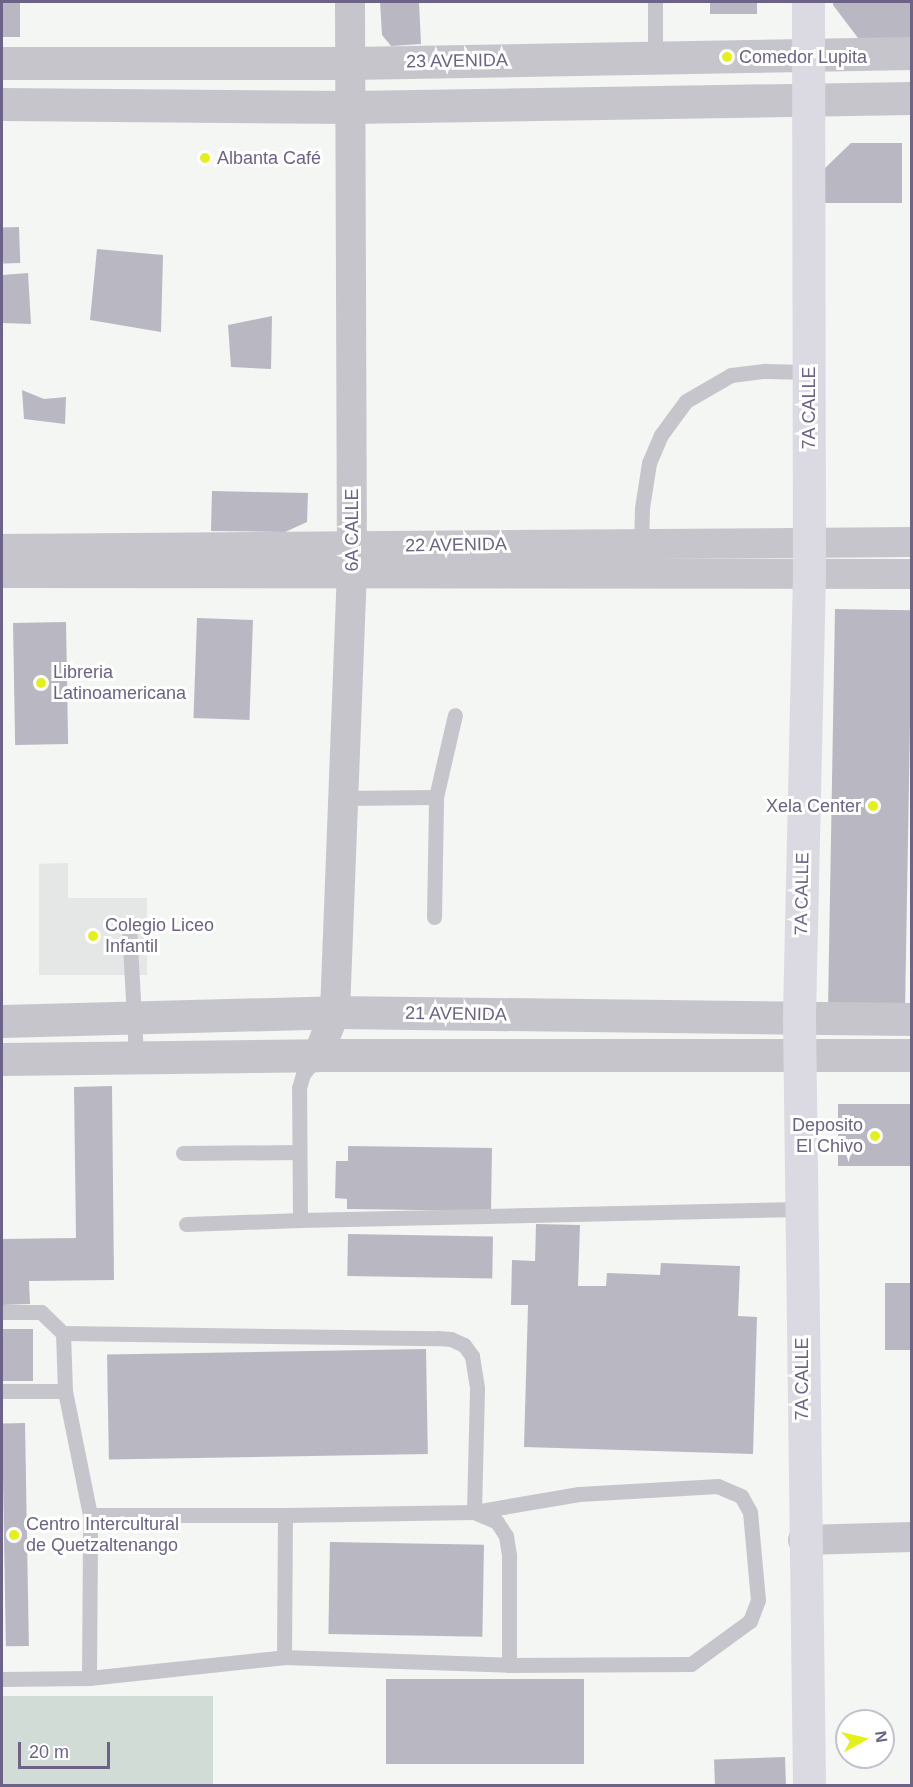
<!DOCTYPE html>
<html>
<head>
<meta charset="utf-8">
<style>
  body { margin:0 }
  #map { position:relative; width:913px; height:1787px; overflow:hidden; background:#f3f6f2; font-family:Helvetica,sans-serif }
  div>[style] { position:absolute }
  .built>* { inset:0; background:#e4e7e6 }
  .green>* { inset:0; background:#d1dcd6; transform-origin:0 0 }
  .building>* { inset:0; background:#b9b8c2; transform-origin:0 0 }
  .service>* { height:15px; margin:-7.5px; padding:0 7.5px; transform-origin:7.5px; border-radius:7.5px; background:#c7c5cc }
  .minor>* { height:30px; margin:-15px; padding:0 15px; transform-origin:15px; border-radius:15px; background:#c7c5cc }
  .tertiary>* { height:33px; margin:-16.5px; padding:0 16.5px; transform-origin:16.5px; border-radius:16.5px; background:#c7c5cc }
  .secondary>* { height:33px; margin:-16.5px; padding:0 16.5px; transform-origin:16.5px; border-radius:16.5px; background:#dbd9e2 }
  .dots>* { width:16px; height:16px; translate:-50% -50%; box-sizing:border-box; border:3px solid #fff; border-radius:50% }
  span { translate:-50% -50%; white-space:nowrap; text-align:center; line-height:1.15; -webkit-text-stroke:6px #fff; paint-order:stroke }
  .poi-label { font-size:18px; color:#6c6386 }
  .left { translate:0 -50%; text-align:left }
  .right { translate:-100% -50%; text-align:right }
  .street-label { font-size:18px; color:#6c6386 }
  .frame { position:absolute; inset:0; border:3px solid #6c6386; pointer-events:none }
  .north { position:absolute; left:835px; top:1709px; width:60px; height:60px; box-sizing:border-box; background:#fff; border:2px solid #c4c1cf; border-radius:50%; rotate:82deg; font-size:16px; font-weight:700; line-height:24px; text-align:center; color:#6c6386 }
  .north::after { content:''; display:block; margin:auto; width:21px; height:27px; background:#e3f118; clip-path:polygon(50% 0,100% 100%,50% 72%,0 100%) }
  .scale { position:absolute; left:18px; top:1742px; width:92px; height:27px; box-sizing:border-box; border:3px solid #6c6386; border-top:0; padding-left:8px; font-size:18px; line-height:21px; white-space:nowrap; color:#6c6386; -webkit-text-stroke:4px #fff; paint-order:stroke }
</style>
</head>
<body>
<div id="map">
  <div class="built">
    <i style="clip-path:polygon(68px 863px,68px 898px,147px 898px,147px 975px,39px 975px,39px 864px)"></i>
  </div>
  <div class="green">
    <i style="left:213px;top:1696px;width:89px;height:211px;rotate:90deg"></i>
  </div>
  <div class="building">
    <i style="left:2px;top:2px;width:18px;height:35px"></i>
    <i style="clip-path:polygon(380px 2px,419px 2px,421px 44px,391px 46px,382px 35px)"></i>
    <i style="left:710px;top:2px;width:47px;height:12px"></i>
    <i style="clip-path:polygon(833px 2px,912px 2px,912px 42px,861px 42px,833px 5px)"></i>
    <i style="clip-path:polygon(851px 143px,902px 143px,902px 203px,825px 203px,825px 168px)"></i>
    <i style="left:19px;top:227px;width:36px;height:17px;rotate:88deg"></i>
    <i style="clip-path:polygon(97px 249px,163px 255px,161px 332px,90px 320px)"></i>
    <i style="clip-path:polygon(28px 273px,31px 324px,2px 323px,2px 275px)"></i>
    <i style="clip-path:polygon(272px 316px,271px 369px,231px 367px,228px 325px)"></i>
    <i style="clip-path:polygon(22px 390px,44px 399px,66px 397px,65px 424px,24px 419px)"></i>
    <i style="clip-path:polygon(212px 491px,308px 493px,307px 522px,285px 532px,211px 531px)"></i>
    <i style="left:835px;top:609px;width:77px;height:394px;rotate:1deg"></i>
    <i style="left:197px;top:618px;width:56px;height:100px;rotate:2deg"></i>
    <i style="left:66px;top:622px;width:122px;height:53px;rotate:89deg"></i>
    <i style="clip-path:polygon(112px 1086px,114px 1280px,29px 1281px,30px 1304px,2px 1305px,2px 1239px,76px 1238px,74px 1087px)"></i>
    <i style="left:912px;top:1104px;width:62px;height:74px;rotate:90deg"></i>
    <i style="clip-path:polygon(348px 1146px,492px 1148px,491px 1211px,347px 1209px,347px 1199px,335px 1198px,336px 1161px,348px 1161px)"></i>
    <i style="clip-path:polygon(536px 1224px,580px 1225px,578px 1286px,606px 1286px,607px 1273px,660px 1275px,661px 1263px,740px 1266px,738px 1316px,757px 1317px,753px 1454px,524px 1447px,528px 1305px,511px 1305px,512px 1260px,535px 1261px)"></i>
    <i style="left:348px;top:1234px;width:145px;height:42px;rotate:1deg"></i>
    <i style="left:912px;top:1283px;width:67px;height:27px;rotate:90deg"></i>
    <i style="left:2px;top:1329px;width:31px;height:52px"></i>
    <i style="left:426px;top:1349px;width:105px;height:319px;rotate:89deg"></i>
    <i style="left:25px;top:1423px;width:223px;height:23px;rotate:89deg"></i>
    <i style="left:330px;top:1542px;width:154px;height:92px;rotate:1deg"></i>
    <i style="left:386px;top:1679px;width:198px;height:85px"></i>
    <i style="left:785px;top:1757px;width:29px;height:71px;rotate:88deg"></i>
  </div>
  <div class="service">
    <i style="left:655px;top:2px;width:56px;rotate:90deg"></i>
    <i style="left:641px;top:548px;width:40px;rotate:-88.6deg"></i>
    <i style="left:642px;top:508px;width:46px;rotate:-81.2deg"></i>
    <i style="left:649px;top:463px;width:30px;rotate:-67deg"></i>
    <i style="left:661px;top:435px;width:42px;rotate:-53.7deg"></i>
    <i style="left:686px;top:401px;width:52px;rotate:-30deg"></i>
    <i style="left:731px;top:375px;width:35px;rotate:-7deg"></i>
    <i style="left:766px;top:371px;width:43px;rotate:1.3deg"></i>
    <i style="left:343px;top:798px;width:93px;rotate:-0.6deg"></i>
    <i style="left:436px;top:797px;width:84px;rotate:-77deg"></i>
    <i style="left:434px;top:917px;width:120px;rotate:-89deg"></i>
    <i style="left:129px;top:926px;width:131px;rotate:86.9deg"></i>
    <i style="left:183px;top:1153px;width:116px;rotate:-0.5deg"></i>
    <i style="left:300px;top:1220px;width:501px;rotate:-1.26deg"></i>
    <i style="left:186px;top:1224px;width:114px;rotate:-2deg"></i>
    <i style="left:300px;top:1220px;width:132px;rotate:-90.4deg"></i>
    <i style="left:299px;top:1088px;width:15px;rotate:-74deg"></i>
    <i style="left:303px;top:1074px;width:23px;rotate:-50deg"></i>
    <i style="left:2px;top:1312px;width:39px"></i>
    <i style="left:41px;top:1312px;width:30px;rotate:44deg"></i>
    <i style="left:63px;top:1333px;width:374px;rotate:0.8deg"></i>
    <i style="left:437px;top:1338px;width:14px;rotate:4deg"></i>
    <i style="left:451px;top:1339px;width:14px;rotate:25deg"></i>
    <i style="left:464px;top:1345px;width:14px;rotate:54deg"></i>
    <i style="left:472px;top:1356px;width:33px;rotate:81deg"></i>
    <i style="left:477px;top:1389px;width:123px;rotate:91.4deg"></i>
    <i style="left:474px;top:1512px;width:25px;rotate:23deg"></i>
    <i style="left:497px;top:1522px;width:17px;rotate:57deg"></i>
    <i style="left:506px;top:1536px;width:20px;rotate:81deg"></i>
    <i style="left:509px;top:1556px;width:109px;rotate:90deg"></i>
    <i style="left:63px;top:1333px;width:58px;rotate:88deg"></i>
    <i style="left:65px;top:1391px;width:126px;rotate:78.6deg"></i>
    <i style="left:2px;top:1391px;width:63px"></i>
    <i style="left:89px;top:1678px;width:163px;rotate:-89.6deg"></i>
    <i style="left:90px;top:1515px;width:195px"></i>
    <i style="left:2px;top:1679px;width:87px;rotate:-0.7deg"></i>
    <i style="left:89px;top:1678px;width:196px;rotate:-6.1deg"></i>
    <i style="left:284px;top:1657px;width:225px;rotate:2deg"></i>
    <i style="left:509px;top:1665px;width:182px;rotate:-0.3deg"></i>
    <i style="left:691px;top:1664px;width:73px;rotate:-36.1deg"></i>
    <i style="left:750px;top:1621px;width:22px;rotate:-69deg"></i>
    <i style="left:758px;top:1600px;width:88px;rotate:-95.2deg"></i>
    <i style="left:750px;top:1512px;width:18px;rotate:-119deg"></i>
    <i style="left:741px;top:1496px;width:25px;rotate:-157deg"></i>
    <i style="left:718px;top:1486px;width:139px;rotate:176.7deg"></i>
    <i style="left:579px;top:1494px;width:107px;rotate:170.3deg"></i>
    <i style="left:474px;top:1512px;width:189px;rotate:179.1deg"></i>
    <i style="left:285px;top:1515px;width:142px;rotate:90.4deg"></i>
  </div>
  <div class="minor">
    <i style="left:2px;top:549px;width:910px;rotate:-0.44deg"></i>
    <i style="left:2px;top:573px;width:910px;rotate:0.06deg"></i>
    <i style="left:318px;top:1055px;width:46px;rotate:-68.4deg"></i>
    <i style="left:335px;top:1012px;width:438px;rotate:-87.8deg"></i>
    <i style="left:352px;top:574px;width:572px;rotate:-90.2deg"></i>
    <i style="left:803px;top:1540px;width:109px;rotate:-1.6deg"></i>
  </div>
  <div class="tertiary">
    <i style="left:2px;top:63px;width:349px"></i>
    <i style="left:351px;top:63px;width:561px;rotate:-1.02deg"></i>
    <i style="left:2px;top:104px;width:349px;rotate:0.5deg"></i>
    <i style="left:351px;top:107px;width:561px;rotate:-0.92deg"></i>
    <i style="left:2px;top:1021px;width:333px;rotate:-1.5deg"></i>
    <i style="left:335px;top:1012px;width:577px;rotate:0.7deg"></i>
    <i style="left:2px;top:1059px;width:316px;rotate:-0.7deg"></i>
    <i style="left:318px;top:1055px;width:594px"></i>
  </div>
  <div class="secondary">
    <i style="left:808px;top:2px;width:572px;rotate:89.9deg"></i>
    <i style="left:809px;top:574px;width:445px;rotate:91.3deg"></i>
    <i style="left:799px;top:1019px;width:767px;rotate:89.25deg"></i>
  </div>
  <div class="dots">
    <i style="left:727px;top:57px;background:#e3f118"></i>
    <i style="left:205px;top:158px;background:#e3f118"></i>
    <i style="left:41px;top:683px;background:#e3f118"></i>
    <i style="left:873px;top:806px;background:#e3f118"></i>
    <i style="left:93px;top:936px;background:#e3f118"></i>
    <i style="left:875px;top:1136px;background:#e3f118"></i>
    <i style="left:14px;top:1535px;background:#e3f118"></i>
  </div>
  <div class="poi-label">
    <span class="left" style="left:739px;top:57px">Comedor Lupita</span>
    <span class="left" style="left:217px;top:158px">Albanta Café</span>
    <span class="left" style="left:53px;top:683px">Libreria<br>Latinoamericana</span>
    <span class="right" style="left:861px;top:806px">Xela Center</span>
    <span class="left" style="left:105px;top:936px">Colegio Liceo<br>Infantil</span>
    <span class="right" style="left:863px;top:1136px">Deposito<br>El Chivo</span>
    <span class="left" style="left:26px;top:1535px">Centro Intercultural<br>de Quetzaltenango</span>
  </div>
  <div class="street-label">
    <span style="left:457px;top:61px;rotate:-1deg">23 AVENIDA</span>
    <span style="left:809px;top:408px;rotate:-90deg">7A CALLE</span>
    <span style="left:352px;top:530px;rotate:-90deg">6A CALLE</span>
    <span style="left:456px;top:545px;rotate:-1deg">22 AVENIDA</span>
    <span style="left:802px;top:894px;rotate:-89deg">7A CALLE</span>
    <span style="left:456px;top:1014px;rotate:1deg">21 AVENIDA</span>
    <span style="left:802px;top:1379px;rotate:-90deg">7A CALLE</span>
  </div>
  <div class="frame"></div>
  <div class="north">N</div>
  <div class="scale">20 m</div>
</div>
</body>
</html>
